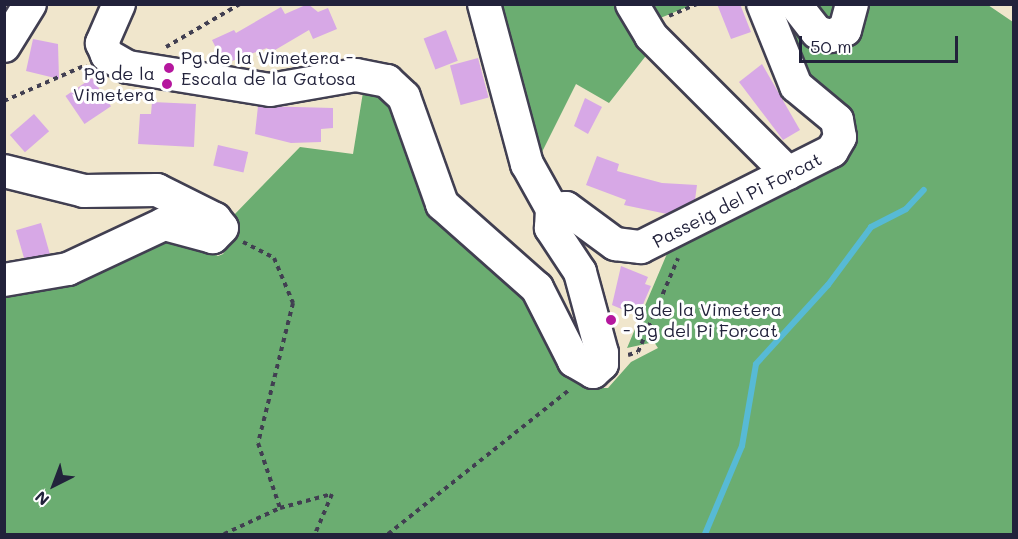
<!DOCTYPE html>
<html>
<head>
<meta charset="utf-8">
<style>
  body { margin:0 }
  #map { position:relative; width:1018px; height:539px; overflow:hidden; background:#f0e6cc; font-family:Mali,sans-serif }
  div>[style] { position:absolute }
  .forest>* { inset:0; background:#6bad71 }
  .stream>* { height:6px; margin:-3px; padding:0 3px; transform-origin:3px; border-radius:3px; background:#57bad5 }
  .building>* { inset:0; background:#d7a8e6; transform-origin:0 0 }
  .path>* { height:4px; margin-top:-2px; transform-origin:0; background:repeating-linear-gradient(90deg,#413f51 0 4.5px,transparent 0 9px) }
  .roads { filter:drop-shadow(2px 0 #413f51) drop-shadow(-2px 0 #413f51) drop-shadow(0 2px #413f51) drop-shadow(0 -2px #413f51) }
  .minor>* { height:32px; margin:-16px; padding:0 16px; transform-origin:16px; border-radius:16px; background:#fff }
  .dots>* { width:16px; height:16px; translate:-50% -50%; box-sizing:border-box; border:3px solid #fff; border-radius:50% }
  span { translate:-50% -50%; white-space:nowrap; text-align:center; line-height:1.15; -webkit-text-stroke:6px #fff; paint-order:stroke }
  .poi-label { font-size:18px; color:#22223b }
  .left { translate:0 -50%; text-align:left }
  .right { translate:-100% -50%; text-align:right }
  .street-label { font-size:18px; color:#22223b }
  .frame { position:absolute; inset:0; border:6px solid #22223b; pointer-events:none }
  .north { position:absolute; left:24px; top:455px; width:60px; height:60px; -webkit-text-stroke:4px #fff; paint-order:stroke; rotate:222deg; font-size:16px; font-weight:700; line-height:24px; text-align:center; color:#22223b }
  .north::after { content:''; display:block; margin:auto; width:21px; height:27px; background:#22223b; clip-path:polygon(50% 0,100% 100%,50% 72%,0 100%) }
  .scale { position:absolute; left:799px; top:36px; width:159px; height:27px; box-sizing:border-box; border:3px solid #22223b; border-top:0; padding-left:8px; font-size:18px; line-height:21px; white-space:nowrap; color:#22223b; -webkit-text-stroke:4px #fff; paint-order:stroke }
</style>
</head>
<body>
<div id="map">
  <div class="forest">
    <i style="clip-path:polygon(498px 4px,622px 5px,652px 48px,609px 103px,576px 84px,538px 160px)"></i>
    <i style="clip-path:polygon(643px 5px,692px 5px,653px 21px)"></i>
    <i style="clip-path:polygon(773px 5px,988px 5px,1013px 22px,1013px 534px,5px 534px,5px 290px,130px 246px,182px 236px,218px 256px,223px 254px,236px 235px,233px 216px,300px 147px,353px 154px,364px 86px,389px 100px,397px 122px,528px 293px,574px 378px,585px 388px,608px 388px,631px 362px,658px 348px,654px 342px,627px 348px,669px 249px,851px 145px,853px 111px,811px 87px)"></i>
  </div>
  <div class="stream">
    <i style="left:705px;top:534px;width:95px;rotate:-67.2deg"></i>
    <i style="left:742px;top:446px;width:83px;rotate:-80.3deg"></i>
    <i style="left:756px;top:364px;width:107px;rotate:-47.7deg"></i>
    <i style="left:828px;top:285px;width:72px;rotate:-53.4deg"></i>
    <i style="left:871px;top:227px;width:39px;rotate:-27deg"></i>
    <i style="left:906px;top:209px;width:26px;rotate:-47deg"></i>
  </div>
  <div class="building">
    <i style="clip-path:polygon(308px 4px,318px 12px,328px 8px,337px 29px,313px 39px,309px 30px,270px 53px,267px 48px,224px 64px,212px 40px,234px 30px,236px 33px,281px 7px,285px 14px)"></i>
    <i style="clip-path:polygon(717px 4px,740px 4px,751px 32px,731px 39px)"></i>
    <i style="left:446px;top:30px;width:33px;height:24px;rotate:69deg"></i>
    <i style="clip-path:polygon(33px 39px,58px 44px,59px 79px,26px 71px)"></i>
    <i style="left:478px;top:58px;width:41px;height:29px;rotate:75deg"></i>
    <i style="clip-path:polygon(762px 64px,800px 130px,783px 140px,739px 82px)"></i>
    <i style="left:92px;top:78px;width:34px;height:32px;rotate:56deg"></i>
    <i style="clip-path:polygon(585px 98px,602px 107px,588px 134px,574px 126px)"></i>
    <i style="clip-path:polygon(152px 102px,196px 104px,194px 147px,138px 144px,140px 114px,151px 114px)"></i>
    <i style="clip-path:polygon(258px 106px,333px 108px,333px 128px,321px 129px,321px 142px,291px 143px,255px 134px)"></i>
    <i style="left:34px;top:114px;width:23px;height:32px;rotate:49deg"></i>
    <i style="left:218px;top:145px;width:31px;height:21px;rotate:13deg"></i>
    <i style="clip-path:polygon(597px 156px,619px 164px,617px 171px,662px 183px,697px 185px,695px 200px,667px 214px,624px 205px,626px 200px,586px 185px)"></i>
    <i style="left:41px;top:223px;width:32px;height:26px;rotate:74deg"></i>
    <i style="clip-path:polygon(621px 266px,648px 277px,645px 284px,651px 286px,638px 316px,612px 305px)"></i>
  </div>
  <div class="path">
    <i style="left:669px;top:16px;width:30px;rotate:-23deg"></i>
    <i style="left:166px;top:47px;width:86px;rotate:-30.2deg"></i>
    <i style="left:4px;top:101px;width:90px;rotate:-23.7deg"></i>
    <i style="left:243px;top:242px;width:35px;rotate:27deg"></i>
    <i style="left:274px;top:258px;width:49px;rotate:67.1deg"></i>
    <i style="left:293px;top:303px;width:144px;rotate:104deg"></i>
    <i style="left:258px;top:443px;width:69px;rotate:71.3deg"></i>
    <i style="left:628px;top:355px;width:10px;rotate:-17deg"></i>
    <i style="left:638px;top:352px;width:102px;rotate:-66.9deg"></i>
    <i style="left:224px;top:534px;width:62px;rotate:-24.9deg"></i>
    <i style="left:280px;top:508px;width:54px;rotate:-15.1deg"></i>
    <i style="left:332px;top:494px;width:43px;rotate:113deg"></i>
    <i style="left:388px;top:534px;width:233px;rotate:-38.5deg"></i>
  </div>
  <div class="roads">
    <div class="minor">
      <i style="left:119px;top:4px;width:43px;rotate:113.6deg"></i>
      <i style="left:102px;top:43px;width:13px;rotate:67deg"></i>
      <i style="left:107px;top:55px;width:24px;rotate:30deg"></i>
      <i style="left:128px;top:67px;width:144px;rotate:9.2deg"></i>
      <i style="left:270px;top:90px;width:87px;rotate:-9.9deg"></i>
      <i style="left:356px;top:75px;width:32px;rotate:11deg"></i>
      <i style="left:387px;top:81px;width:23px;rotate:43deg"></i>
      <i style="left:404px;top:97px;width:114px;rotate:70.4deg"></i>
      <i style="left:442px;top:204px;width:127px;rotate:41.5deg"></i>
      <i style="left:537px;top:288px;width:82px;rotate:63.1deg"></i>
      <i style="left:574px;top:361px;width:22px;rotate:30deg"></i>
      <i style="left:593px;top:372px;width:12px;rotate:-42deg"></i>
      <i style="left:602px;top:364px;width:11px;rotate:-90deg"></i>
      <i style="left:602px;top:353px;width:84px;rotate:-105.2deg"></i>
      <i style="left:580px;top:272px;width:53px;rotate:-123.4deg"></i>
      <i style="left:551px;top:228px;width:19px;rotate:-87deg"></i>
      <i style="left:484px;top:4px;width:166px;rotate:75deg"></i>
      <i style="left:527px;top:164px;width:51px;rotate:60.9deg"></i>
      <i style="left:632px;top:4px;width:37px;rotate:59deg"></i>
      <i style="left:651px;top:36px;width:194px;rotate:45deg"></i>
      <i style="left:795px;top:4px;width:36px;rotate:52deg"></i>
      <i style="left:817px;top:32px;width:14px;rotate:17deg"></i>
      <i style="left:830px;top:36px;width:16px;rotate:-22deg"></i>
      <i style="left:845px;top:30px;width:27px;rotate:-75deg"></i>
      <i style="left:4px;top:46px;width:49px;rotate:-58.2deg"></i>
      <i style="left:4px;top:171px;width:82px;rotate:14deg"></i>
      <i style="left:84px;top:191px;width:73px;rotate:-0.8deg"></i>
      <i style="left:157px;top:190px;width:65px;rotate:26.6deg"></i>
      <i style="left:215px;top:219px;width:11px;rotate:52deg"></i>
      <i style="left:222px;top:228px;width:13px;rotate:135deg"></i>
      <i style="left:213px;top:237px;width:51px;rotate:-165.1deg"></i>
      <i style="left:164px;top:224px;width:106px;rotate:154.9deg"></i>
      <i style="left:68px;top:269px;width:65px;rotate:170.2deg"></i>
      <i style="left:552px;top:209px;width:14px;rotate:-4deg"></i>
      <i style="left:566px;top:208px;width:61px;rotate:36.3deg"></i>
      <i style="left:615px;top:244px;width:26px;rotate:7deg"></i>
      <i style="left:641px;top:247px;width:214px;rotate:-26.7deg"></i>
      <i style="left:832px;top:151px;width:16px;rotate:-60deg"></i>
      <i style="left:840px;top:137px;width:17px;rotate:-100deg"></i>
      <i style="left:837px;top:120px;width:53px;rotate:-140.3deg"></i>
      <i style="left:796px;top:86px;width:88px;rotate:-111.9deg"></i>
    </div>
  </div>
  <div class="dots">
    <i style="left:169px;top:68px;background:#b5179e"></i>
    <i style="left:167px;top:84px;background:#b5179e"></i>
    <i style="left:611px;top:320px;background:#b5179e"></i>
  </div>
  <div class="poi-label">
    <span class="left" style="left:181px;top:68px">Pg de la Vimetera -<br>Escala de la Gatosa</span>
    <span class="right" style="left:155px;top:84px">Pg de la<br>Vimetera</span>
    <span class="left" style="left:623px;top:320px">Pg de la Vimetera<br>- Pg del Pi Forcat</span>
  </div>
  <div class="street-label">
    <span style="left:737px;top:200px;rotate:-27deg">Passeig del Pi Forcat</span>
  </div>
  <div class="frame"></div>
  <div class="north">N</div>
  <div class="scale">50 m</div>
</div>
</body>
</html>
